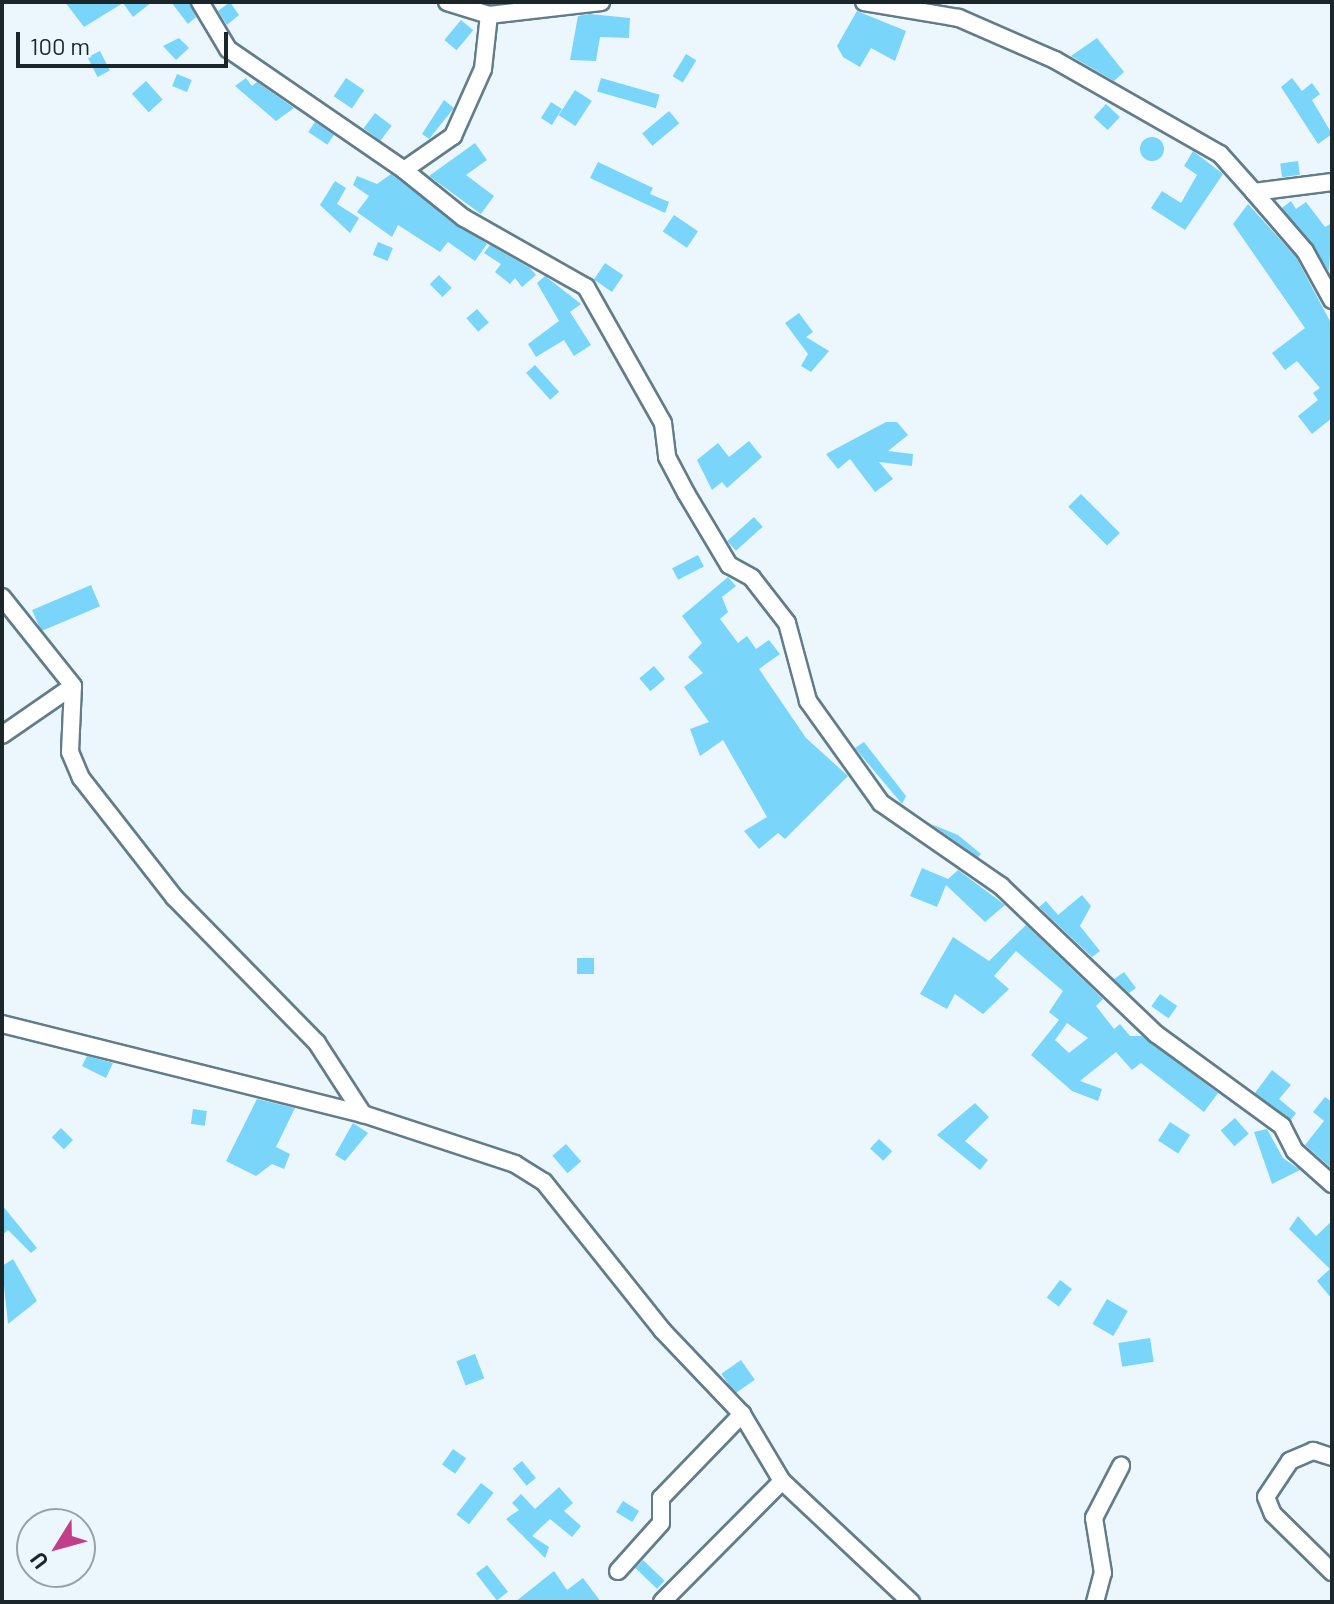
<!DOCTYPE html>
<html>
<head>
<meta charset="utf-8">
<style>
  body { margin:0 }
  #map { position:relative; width:1334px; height:1604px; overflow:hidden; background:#ebf7fd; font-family:Barlow,sans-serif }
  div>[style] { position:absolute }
  .building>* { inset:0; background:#79d5f9; transform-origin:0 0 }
  .round { border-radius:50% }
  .roads { filter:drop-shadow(2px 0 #627d89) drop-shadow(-2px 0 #627d89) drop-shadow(0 2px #627d89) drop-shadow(0 -2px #627d89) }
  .minor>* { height:16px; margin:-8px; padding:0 8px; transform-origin:8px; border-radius:8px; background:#fff }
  span { translate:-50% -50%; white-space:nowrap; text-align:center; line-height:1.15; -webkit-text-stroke:6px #ebf7fd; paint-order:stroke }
  .frame { position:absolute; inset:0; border:4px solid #1b262b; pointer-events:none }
  .north { position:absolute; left:16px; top:1508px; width:80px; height:80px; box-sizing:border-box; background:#ebf7fd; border:2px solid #98a3a9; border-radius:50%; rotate:233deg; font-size:22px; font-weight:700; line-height:32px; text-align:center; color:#1b262b }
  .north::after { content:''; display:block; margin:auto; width:28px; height:36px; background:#c13f88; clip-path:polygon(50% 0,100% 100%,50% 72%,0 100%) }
  .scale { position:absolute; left:16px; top:32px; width:212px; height:36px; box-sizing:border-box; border:4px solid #1b262b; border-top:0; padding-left:10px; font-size:24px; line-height:28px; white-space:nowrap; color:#1b262b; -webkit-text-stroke:6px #ebf7fd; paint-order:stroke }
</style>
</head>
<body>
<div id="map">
  <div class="building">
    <i style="clip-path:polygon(65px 2px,152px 2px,133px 17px,123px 3px,84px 27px)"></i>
    <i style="clip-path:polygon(171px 2px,189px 2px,196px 17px,188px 24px)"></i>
    <i style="clip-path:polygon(230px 2px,239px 15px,227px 25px,218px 11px)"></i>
    <i style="clip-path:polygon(857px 11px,906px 31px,895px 61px,871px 48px,860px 67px,843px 57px,837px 46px)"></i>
    <i style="clip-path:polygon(590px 14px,630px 18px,629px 38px,600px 37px,596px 61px,570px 60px,578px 16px)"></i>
    <i style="left:461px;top:20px;width:16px;height:26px;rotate:40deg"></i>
    <i style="clip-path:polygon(179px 38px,189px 48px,176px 60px,163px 46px)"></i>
    <i style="clip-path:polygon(1097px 38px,1124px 72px,1114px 81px,1071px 56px)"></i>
    <i style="left:100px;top:51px;width:22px;height:14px;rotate:63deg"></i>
    <i style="left:686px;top:54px;width:12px;height:26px;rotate:31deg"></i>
    <i style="left:177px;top:74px;width:16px;height:13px;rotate:22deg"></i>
    <i style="clip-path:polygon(246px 78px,252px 86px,257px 82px,294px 108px,276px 121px,235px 86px)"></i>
    <i style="left:346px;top:78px;width:22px;height:22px;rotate:34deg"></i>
    <i style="left:601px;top:78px;width:61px;height:14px;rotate:16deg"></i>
    <i style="clip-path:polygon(1292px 78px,1302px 91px,1312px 83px,1320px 94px,1312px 100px,1332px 134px,1318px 144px,1281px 87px)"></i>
    <i style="left:146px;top:81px;width:25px;height:19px;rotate:48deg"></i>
    <i style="left:575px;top:90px;width:20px;height:30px;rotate:33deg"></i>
    <i style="clip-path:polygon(444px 100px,454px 108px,429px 139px,422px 134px)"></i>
    <i style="left:551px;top:102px;width:13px;height:19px;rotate:32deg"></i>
    <i style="left:1106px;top:104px;width:19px;height:18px;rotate:43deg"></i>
    <i style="left:669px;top:111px;width:16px;height:35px;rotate:50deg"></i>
    <i style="left:375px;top:113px;width:21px;height:19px;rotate:37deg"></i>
    <i style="left:315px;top:122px;width:23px;height:12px;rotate:34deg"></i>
    <i class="round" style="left:1140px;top:137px;width:24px;height:24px"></i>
    <i style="clip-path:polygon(475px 143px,487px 160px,466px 175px,494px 196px,481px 214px,429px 176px)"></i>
    <i style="clip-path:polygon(1193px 151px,1223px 174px,1185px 230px,1151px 208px,1162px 191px,1181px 203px,1197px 175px,1184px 166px)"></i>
    <i style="left:1298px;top:161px;width:14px;height:18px;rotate:82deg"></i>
    <i style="clip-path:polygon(598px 162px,653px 188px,650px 194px,669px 202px,665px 213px,590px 178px)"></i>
    <i style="clip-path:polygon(391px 174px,487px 244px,475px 261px,448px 242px,440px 252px,398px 225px,392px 237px,357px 212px,369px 196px,353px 185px,357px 176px,377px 184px)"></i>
    <i style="clip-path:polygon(335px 181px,346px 188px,337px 204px,359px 218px,350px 233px,320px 205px)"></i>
    <i style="clip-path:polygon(1291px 201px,1296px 209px,1306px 202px,1325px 227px,1332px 223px,1329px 271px,1282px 208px)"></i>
    <i style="clip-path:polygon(1248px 204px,1296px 257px,1332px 325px,1332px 418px,1312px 434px,1298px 416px,1318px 400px,1313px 393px,1320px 388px,1297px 361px,1285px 370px,1272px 353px,1305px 328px,1233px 224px)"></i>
    <i style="left:674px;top:215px;width:29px;height:20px;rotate:34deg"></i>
    <i style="left:378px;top:242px;width:16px;height:14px;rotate:22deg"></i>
    <i style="clip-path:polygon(490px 245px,530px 268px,536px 275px,522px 287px,515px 278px,510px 284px,495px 272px,501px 264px,484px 253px)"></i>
    <i style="left:605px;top:263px;width:22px;height:20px;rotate:34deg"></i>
    <i style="left:439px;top:275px;width:18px;height:13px;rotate:45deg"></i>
    <i style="clip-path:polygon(545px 276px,581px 304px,570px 312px,591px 345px,574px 356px,564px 340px,536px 357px,528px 344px,559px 321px,537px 283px)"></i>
    <i style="left:477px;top:309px;width:18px;height:14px;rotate:49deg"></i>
    <i style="clip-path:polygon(799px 313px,813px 332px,806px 337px,829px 351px,811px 372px,801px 366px,808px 354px,785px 323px)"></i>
    <i style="left:535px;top:365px;width:36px;height:12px;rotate:48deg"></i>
    <i style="clip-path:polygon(886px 422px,897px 422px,908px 435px,888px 451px,913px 454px,912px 466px,879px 462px,893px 479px,875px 492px,850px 459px,838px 469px,826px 454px)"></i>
    <i style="clip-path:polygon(749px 441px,762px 457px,727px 488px,722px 482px,712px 490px,697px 460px,718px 443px,729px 457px)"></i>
    <i style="left:1081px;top:494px;width:55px;height:18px;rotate:45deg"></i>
    <i style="left:754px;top:517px;width:13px;height:36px;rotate:48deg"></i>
    <i style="left:698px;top:555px;width:13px;height:29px;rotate:63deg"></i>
    <i style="clip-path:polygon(728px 577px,736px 586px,722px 597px,728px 612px,720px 619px,738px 643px,747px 636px,756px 649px,769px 640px,780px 654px,759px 669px,806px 738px,848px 776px,785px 839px,778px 833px,759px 849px,744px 831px,767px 817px,723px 740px,700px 756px,690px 729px,709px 722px,684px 687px,703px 673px,688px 657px,702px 643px,682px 616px)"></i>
    <i style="left:91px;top:585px;width:23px;height:64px;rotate:67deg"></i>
    <i style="left:654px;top:666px;width:17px;height:19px;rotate:50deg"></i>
    <i style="clip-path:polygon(864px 742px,906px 796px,902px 804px,855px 748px)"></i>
    <i style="clip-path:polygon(931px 824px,958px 835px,981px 854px,978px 857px)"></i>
    <i style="clip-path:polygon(922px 868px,948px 879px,958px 870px,1005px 905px,985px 922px,946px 885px,937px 907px,910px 896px)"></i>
    <i style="clip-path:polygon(1082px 895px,1091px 906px,1080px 926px,1100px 951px,1092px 957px,1039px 907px,1046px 901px,1058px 915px)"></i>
    <i style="clip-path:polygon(evenodd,1026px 925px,1103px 999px,1096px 1006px,1114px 1029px,1120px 1024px,1130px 1036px,1142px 1036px,1218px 1093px,1204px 1112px,1141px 1063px,1132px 1070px,1116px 1052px,1080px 1081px,1102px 1089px,1098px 1101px,1072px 1091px,1031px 1055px,1059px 1020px,1049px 1012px,1063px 991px,1016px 951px,994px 976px,1009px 989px,983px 1014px,955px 994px,947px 1009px,920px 994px,953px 937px,989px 961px,1026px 925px,1067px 1023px,1088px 1038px,1069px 1053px,1055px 1040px,1067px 1023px)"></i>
    <i style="left:577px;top:958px;width:17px;height:16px"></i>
    <i style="clip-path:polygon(1124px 972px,1136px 988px,1129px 993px,1114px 979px)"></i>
    <i style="left:1160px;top:994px;width:21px;height:15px;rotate:35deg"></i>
    <i style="clip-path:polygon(87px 1056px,113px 1063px,106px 1078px,82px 1066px)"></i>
    <i style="clip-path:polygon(1272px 1070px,1291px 1085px,1279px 1099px,1296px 1113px,1291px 1120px,1255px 1093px)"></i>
    <i style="clip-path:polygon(1325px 1097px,1332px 1102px,1331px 1168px,1305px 1145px,1324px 1121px,1313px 1112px)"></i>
    <i style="clip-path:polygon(257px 1099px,295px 1108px,276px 1147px,290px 1154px,284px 1169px,272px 1164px,256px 1176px,226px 1161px)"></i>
    <i style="clip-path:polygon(975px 1103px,989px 1117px,965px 1141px,988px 1160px,980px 1170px,937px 1135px)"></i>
    <i style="left:193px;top:1109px;width:14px;height:15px;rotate:8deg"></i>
    <i style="left:1235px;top:1118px;width:21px;height:19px;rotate:49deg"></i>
    <i style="left:1170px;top:1122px;width:24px;height:22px;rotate:33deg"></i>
    <i style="clip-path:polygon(353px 1123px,368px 1133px,345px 1161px,335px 1155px)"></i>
    <i style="left:61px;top:1128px;width:17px;height:13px;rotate:45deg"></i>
    <i style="clip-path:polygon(1267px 1129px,1283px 1158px,1300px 1170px,1272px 1184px,1254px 1132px)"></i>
    <i style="left:879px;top:1139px;width:18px;height:13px;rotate:43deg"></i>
    <i style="left:566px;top:1144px;width:23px;height:18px;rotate:49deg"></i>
    <i style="clip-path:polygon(2px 1205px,37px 1248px,31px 1253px,8px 1230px,2px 1235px)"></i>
    <i style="clip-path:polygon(1298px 1216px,1316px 1236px,1332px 1221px,1332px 1299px,1317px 1281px,1330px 1269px,1289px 1229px)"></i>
    <i style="clip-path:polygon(13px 1259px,37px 1301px,8px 1324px,2px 1266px)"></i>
    <i style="left:1060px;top:1280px;width:15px;height:22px;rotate:37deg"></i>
    <i style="left:1107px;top:1299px;width:24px;height:29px;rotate:30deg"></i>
    <i style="left:1150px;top:1338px;width:24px;height:32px;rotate:81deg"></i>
    <i style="left:475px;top:1354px;width:26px;height:20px;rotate:69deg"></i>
    <i style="left:741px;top:1360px;width:24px;height:24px;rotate:55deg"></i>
    <i style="left:453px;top:1449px;width:16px;height:19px;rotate:35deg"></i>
    <i style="left:522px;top:1461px;width:22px;height:12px;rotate:51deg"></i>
    <i style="left:481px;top:1483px;width:16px;height:40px;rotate:38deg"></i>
    <i style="clip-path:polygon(559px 1487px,573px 1503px,564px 1511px,581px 1526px,572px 1537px,550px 1519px,532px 1536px,549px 1547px,545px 1558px,506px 1519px,519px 1510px,512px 1503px,521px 1494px,535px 1509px)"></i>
    <i style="left:623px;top:1501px;width:19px;height:13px;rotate:32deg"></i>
    <i style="left:643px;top:1560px;width:30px;height:11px;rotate:44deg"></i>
    <i style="left:487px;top:1565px;width:34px;height:14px;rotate:52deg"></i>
    <i style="clip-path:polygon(554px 1571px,567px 1590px,583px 1578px,601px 1602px,515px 1602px)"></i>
  </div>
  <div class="roads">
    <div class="minor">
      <i style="left:200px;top:2px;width:55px;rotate:59.2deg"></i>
      <i style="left:228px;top:49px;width:214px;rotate:34.5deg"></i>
      <i style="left:404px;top:170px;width:60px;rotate:-34.8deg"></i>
      <i style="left:453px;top:136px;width:73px;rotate:-65.9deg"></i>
      <i style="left:483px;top:69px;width:54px;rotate:-83.7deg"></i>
      <i style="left:489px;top:15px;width:113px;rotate:-6.6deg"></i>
      <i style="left:447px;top:2px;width:44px;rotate:17.2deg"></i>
      <i style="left:864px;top:2px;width:96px;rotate:9.6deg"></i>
      <i style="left:959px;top:18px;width:105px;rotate:23.6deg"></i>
      <i style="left:1055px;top:60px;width:190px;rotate:29.7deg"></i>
      <i style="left:1220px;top:154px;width:51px;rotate:48.2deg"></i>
      <i style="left:1254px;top:192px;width:79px;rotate:-7.3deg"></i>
      <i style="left:404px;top:170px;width:77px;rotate:38.7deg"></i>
      <i style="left:464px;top:218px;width:140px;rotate:29.5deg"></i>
      <i style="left:586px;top:287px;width:156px;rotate:60.5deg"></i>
      <i style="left:663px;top:423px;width:34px;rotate:83deg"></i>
      <i style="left:667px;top:457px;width:41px;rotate:62.2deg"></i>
      <i style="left:686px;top:493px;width:84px;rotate:59.2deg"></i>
      <i style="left:729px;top:565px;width:26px;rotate:29deg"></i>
      <i style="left:752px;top:578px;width:57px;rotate:52.1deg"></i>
      <i style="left:787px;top:623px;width:81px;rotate:74.9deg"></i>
      <i style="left:808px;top:701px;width:125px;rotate:54.4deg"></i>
      <i style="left:881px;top:803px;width:146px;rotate:34.7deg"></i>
      <i style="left:1001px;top:886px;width:214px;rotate:43.7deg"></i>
      <i style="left:1156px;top:1034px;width:156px;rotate:36.1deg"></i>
      <i style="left:1282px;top:1126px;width:28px;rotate:63deg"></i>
      <i style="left:1295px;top:1151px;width:50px;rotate:41.7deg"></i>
      <i style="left:1254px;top:192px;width:78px;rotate:49.2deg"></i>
      <i style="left:1305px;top:251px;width:56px;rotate:61.1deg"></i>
      <i style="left:2px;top:597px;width:114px;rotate:51.4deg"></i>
      <i style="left:73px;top:686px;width:66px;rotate:92.6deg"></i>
      <i style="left:70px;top:752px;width:28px;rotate:67deg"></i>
      <i style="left:81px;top:778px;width:151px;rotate:52deg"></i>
      <i style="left:174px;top:897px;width:204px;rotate:45.6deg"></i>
      <i style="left:317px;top:1043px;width:85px;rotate:57.1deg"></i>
      <i style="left:363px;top:1114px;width:160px;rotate:18.2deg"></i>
      <i style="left:515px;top:1164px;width:34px;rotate:32deg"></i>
      <i style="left:544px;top:1182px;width:189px;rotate:51.4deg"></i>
      <i style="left:662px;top:1330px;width:116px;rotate:46.4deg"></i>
      <i style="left:742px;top:1414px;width:78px;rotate:59.2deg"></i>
      <i style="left:782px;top:1481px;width:177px;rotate:43.2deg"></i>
      <i style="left:2px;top:735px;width:86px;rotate:-34.6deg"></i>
      <i style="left:2px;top:1024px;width:372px;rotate:14deg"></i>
      <i style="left:1332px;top:1457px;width:20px;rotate:-162deg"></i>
      <i style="left:1313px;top:1451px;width:25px;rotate:157deg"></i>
      <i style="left:1290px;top:1461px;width:43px;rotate:123.7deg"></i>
      <i style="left:1266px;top:1497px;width:18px;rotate:68deg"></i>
      <i style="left:1273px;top:1514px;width:83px;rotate:44.5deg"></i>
      <i style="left:618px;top:1571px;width:64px;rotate:-48.1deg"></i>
      <i style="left:661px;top:1523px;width:25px;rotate:-90deg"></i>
      <i style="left:661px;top:1498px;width:117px;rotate:-46deg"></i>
      <i style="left:662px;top:1602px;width:170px;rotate:-45.2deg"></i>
      <i style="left:1095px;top:1602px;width:30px;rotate:-75deg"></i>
      <i style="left:1103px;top:1573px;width:56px;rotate:-99.3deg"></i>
      <i style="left:1094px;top:1518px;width:59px;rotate:-62.6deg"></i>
    </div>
  </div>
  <div class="frame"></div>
  <div class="north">U</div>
  <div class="scale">100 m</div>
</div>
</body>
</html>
